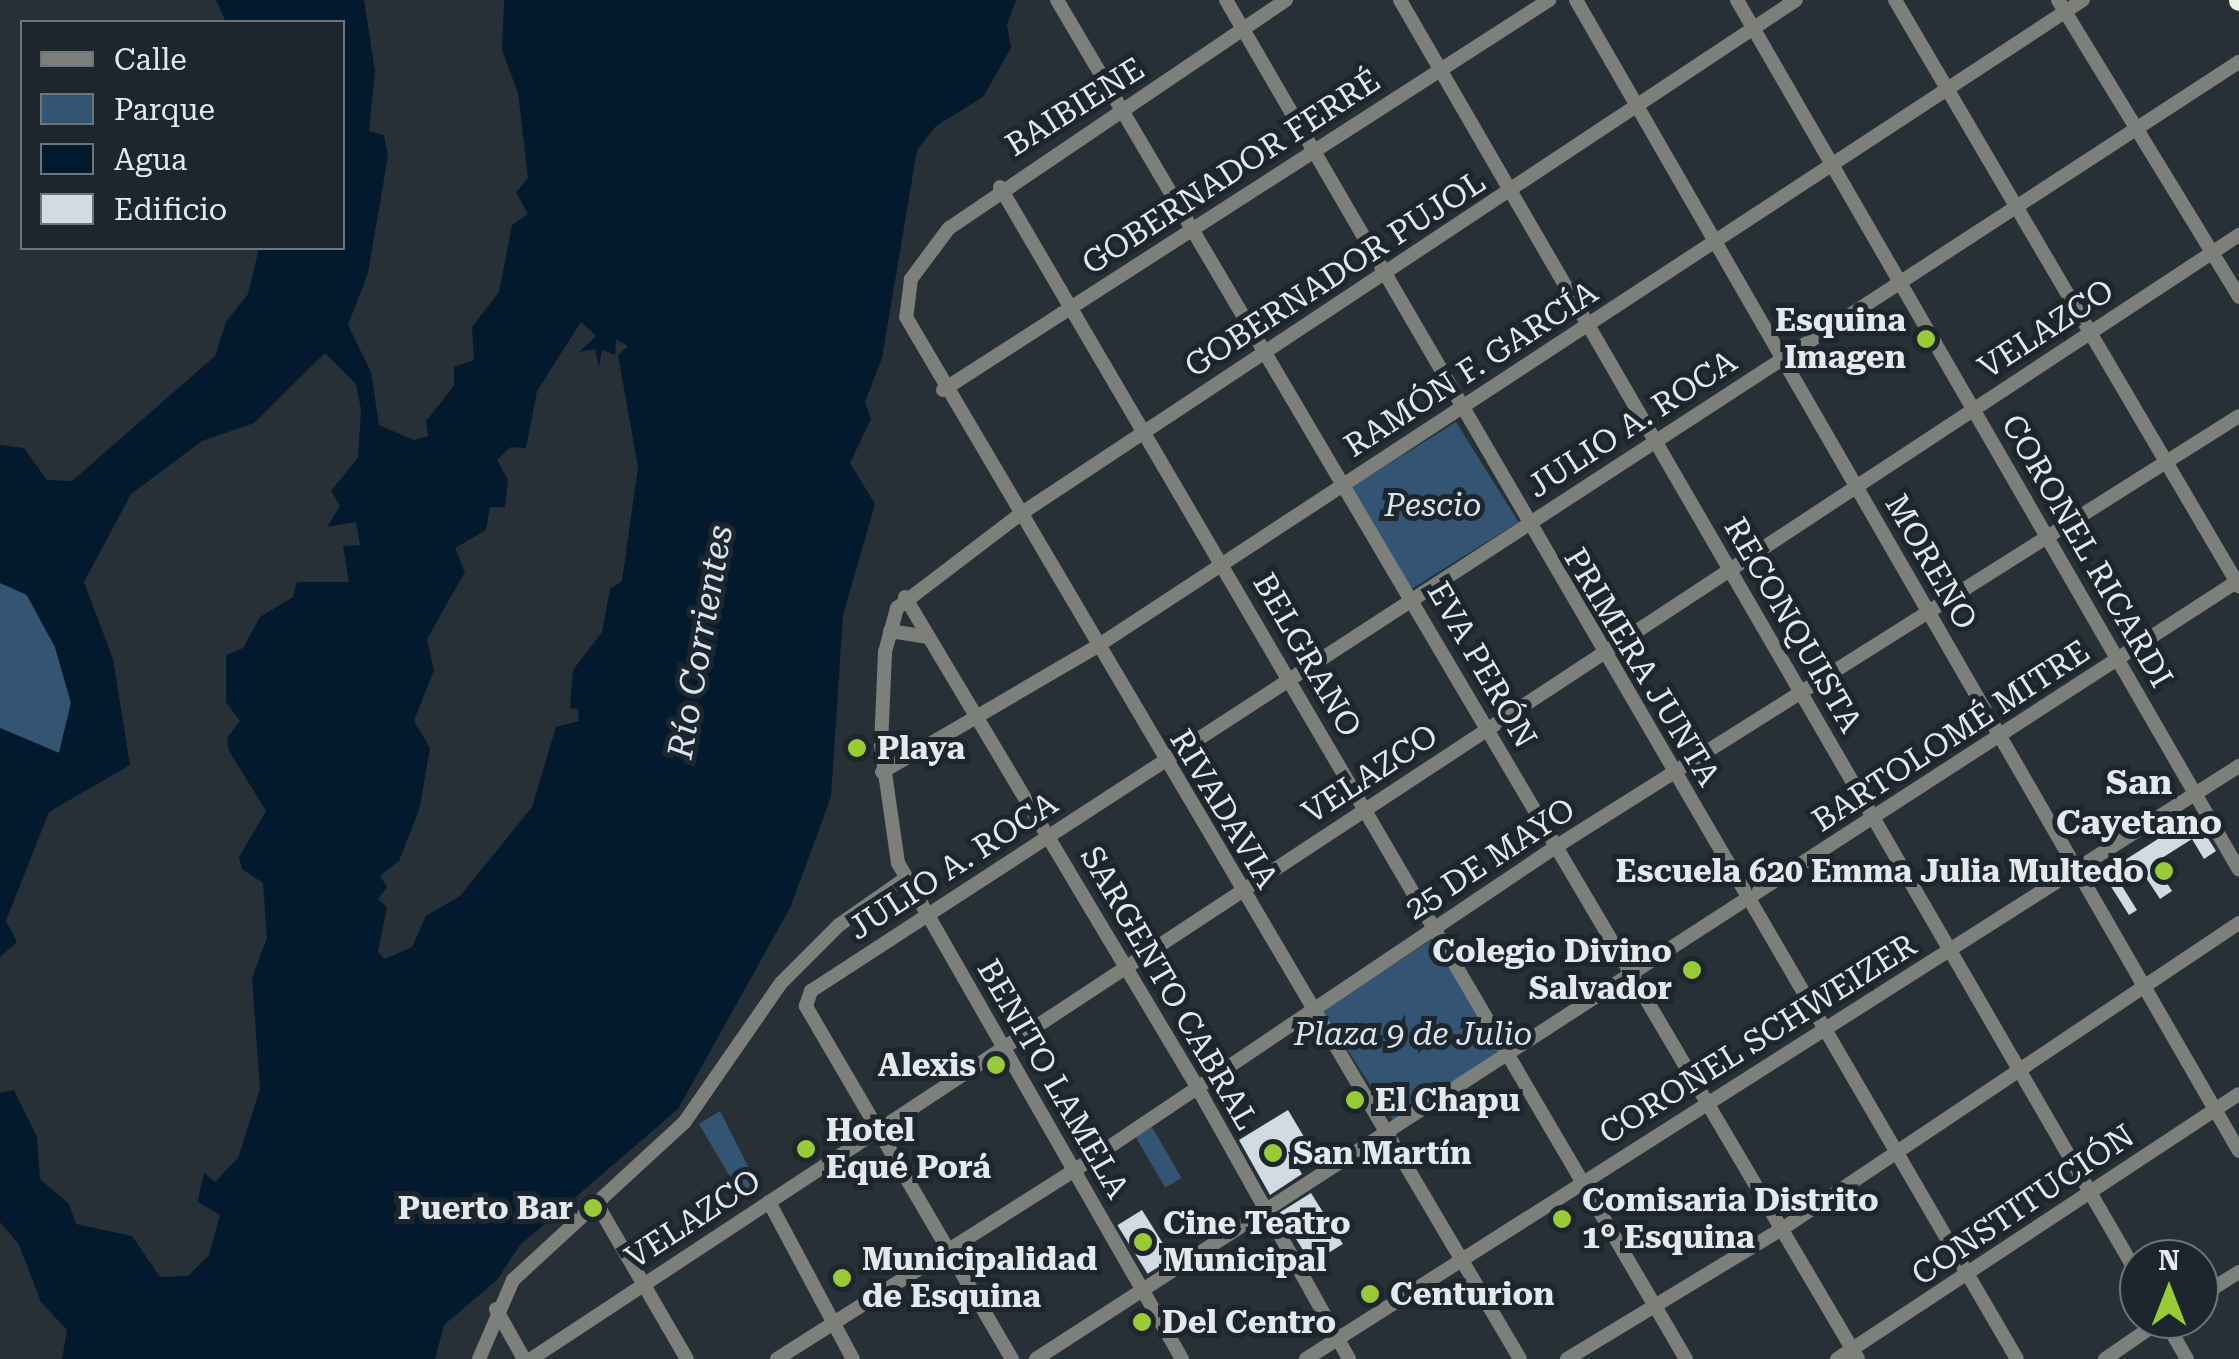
<!DOCTYPE html>
<html>
<head>
<meta charset="utf-8">
<style>
  body { margin:0 }
  #map { position:relative; width:2239px; height:1359px; overflow:hidden; background:#283037; font-family:"Roboto Serif",serif }
  div>[style] { position:absolute }
  .green>* { inset:0; background:#335473; transform-origin:0 0 }
  .water>* { inset:0; background:#03192d }
  .building>* { inset:0; background:#d1dbe4; transform-origin:0 0 }
  .minor>* { height:14px; margin:-7px; padding:0 7px; transform-origin:7px; border-radius:7px; background:#7d7f7a }
  .highway>* { height:20px; margin:-10px; padding:0 10px; transform-origin:10px; border-radius:10px; background:#eaf0e4 }
  .dots>* { width:28px; height:28px; translate:-50% -50%; box-sizing:border-box; border:5px solid #1e262d; border-radius:50% }
  span { translate:-50% -50%; white-space:nowrap; text-align:center; line-height:1.15; -webkit-text-stroke:10px #1e262d; paint-order:stroke }
  .street-label { font-size:32px; color:#e4e9ee }
  .poi-label { font-size:32px; color:#e4e9ee; font-weight:700 }
  .right { translate:-100% -50%; text-align:right }
  .left { translate:0 -50%; text-align:left }
  .park-label { font-size:32px; color:#d7e4f1; font-style:italic }
  .water-label { font-size:35px; color:#d8e5f2; font-style:italic }
  .neighbourhood-label { font-size:35px; color:#e4e9ee; font-weight:700 }
  .legend { position:absolute; left:20px; top:20px; width:325px; height:230px; box-sizing:border-box; background:#1e262d; border:2px solid #6d747a; margin:0; padding:12px 18px; list-style:none; font-size:30px; color:#e4e9ee }
  .legend li { display:flex; align-items:center; gap:20px; height:50px }
  .legend b { width:50px; border:2px solid #6d747a }
  .north { position:absolute; left:2119px; top:1239px; width:100px; height:100px; box-sizing:border-box; background:#1e262d; border:2px solid #6d747a; border-radius:50%; rotate:0deg; font-size:28px; font-weight:700; line-height:40px; text-align:center; color:#e4e9ee }
  .north::after { content:''; display:block; margin:auto; width:35px; height:45px; background:#99cb36; clip-path:polygon(50% 0,100% 100%,50% 72%,0 100%) }
</style>
</head>
<body>
<div id="map">
  <div class="green">
    <i style="left:1456px;top:422px;width:118px;height:127px;rotate:58deg"></i>
    <i style="clip-path:polygon(0 583px,23px 589px,55px 647px,71px 703px,59px 753px,0 728px)"></i>
    <i style="left:1431px;top:940px;width:138px;height:130px;rotate:57deg"></i>
    <i style="clip-path:polygon(720px 1111px,760px 1190px,743px 1199px,699px 1124px)"></i>
    <i style="left:1152px;top:1127px;width:59px;height:19px;rotate:60deg"></i>
  </div>
  <div class="water">
    <i style="clip-path:polygon(evenodd,216px 0,364px 0,375px 71px,369px 131px,384px 135px,388px 156px,368px 273px,348px 325px,371px 372px,379px 425px,414px 440px,428px 436px,426px 421px,454px 386px,454px 367px,474px 360px,472px 327px,499px 292px,512px 225px,528px 214px,516px 192px,528px 178px,518px 93px,502px 50px,504px 0,1016px 0,1007px 24px,1011px 48px,983px 97px,936px 126px,917px 150px,882px 358px,865px 402px,871px 419px,850px 463px,875px 504px,843px 615px,831px 797px,790px 908px,678px 1109px,520px 1245px,497px 1280px,444px 1325px,435px 1359px,62px 1359px,67px 1330px,41px 1302px,19px 1245px,0 1222px,0 1093px,14px 1090px,37px 1137px,40px 1179px,69px 1204px,76px 1224px,132px 1236px,160px 1277px,188px 1276px,209px 1255px,220px 1215px,198px 1202px,199px 1195px,204px 1173px,215px 1182px,238px 1158px,260px 1089px,252px 978px,267px 938px,263px 883px,242px 869px,239px 857px,266px 811px,229px 751px,227px 738px,240px 721px,226px 702px,226px 655px,243px 648px,260px 617px,293px 597px,297px 582px,349px 582px,343px 546px,360px 545px,356px 522px,327px 527px,340px 506px,331px 491px,358px 458px,361px 409px,356px 384px,325px 353px,254px 423px,202px 441px,131px 494px,84px 582px,113px 659px,130px 765px,49px 812px,6px 921px,17px 942px,0 957px,0 728px,59px 753px,71px 703px,55px 647px,27px 595px,0 583px,0 445px,24px 448px,47px 480px,72px 481px,215px 356px,226px 322px,248px 294px,259px 248px,342px 248px,342px 22px,226px 22px,216px 0,581px 322px,596px 336px,579px 352px,595px 349px,599px 367px,602px 350px,615px 355px,616px 339px,628px 346px,618px 355px,638px 467px,622px 581px,610px 589px,602px 632px,573px 670px,570px 708px,578px 709px,579px 721px,556px 727px,532px 807px,460px 896px,426px 916px,412px 947px,385px 959px,378px 952px,387px 907px,378px 899px,387px 887px,380px 876px,399px 861px,420px 807px,430px 748px,414px 721px,434px 670px,427px 639px,465px 572px,455px 548px,486px 530px,490px 507px,505px 507px,508px 480px,497px 460px,511px 447px,526px 448px,537px 391px,581px 322px)"></i>
  </div>
  <div class="building">
    <i style="clip-path:polygon(2194px 816px,2216px 851px,2204px 859px,2192px 839px,2154px 863px,2172px 891px,2160px 899px,2141px 870px,2120px 883px,2137px 910px,2129px 915px,2103px 874px)"></i>
    <i style="clip-path:polygon(1288px 1110px,1310px 1147px,1293px 1160px,1302px 1174px,1270px 1195px,1239px 1140px)"></i>
    <i style="left:1311px;top:1193px;width:60px;height:37px;rotate:58deg"></i>
    <i style="left:1142px;top:1210px;width:57px;height:29px;rotate:58deg"></i>
  </div>
  <div class="minor">
    <i style="left:1057px;top:0;width:1577px;rotate:59.48deg"></i>
    <i style="left:1226px;top:0;width:1572px;rotate:59.8deg"></i>
    <i style="left:1286px;top:0;width:407px;rotate:145.9deg"></i>
    <i style="left:949px;top:228px;width:64px;rotate:126.7deg"></i>
    <i style="left:911px;top:279px;width:38px;rotate:97deg"></i>
    <i style="left:906px;top:317px;width:1209px;rotate:59.49deg"></i>
    <i style="left:1400px;top:0;width:1475px;rotate:59.94deg"></i>
    <i style="left:1576px;top:0;width:1328px;rotate:60.06deg"></i>
    <i style="left:1737px;top:0;width:1004px;rotate:60.01deg"></i>
    <i style="left:1895px;top:0;width:680px;rotate:59.59deg"></i>
    <i style="left:2058px;top:0;width:348px;rotate:58.6deg"></i>
    <i style="left:1000px;top:187px;width:1358px;rotate:59.66deg"></i>
    <i style="left:943px;top:390px;width:721px;rotate:-32.76deg"></i>
    <i style="left:905px;top:597px;width:568px;rotate:59.19deg"></i>
    <i style="left:1196px;top:1085px;width:314px;rotate:60.8deg"></i>
    <i style="left:890px;top:631px;width:39px;rotate:9deg"></i>
    <i style="left:882px;top:772px;width:248px;rotate:-30.3deg"></i>
    <i style="left:1096px;top:647px;width:1180px;rotate:-33.25deg"></i>
    <i style="left:769px;top:1202px;width:178px;rotate:61.9deg"></i>
    <i style="left:597px;top:1204px;width:179px;rotate:59.9deg"></i>
    <i style="left:2199px;top:1297px;width:47px;rotate:-32deg"></i>
    <i style="left:496px;top:1309px;width:57px;rotate:60.8deg"></i>
    <i style="left:2164px;top:1319px;width:46px;rotate:60.1deg"></i>
    <i style="left:479px;top:1359px;width:86px;rotate:-66.7deg"></i>
    <i style="left:513px;top:1280px;width:232px;rotate:-42.6deg"></i>
    <i style="left:684px;top:1123px;width:170px;rotate:-55.3deg"></i>
    <i style="left:781px;top:983px;width:82px;rotate:-45deg"></i>
    <i style="left:839px;top:925px;width:82px;rotate:-35deg"></i>
    <i style="left:531px;top:1359px;width:2045px;rotate:-33.35deg"></i>
    <i style="left:777px;top:1359px;width:353px;rotate:-32.4deg"></i>
    <i style="left:1075px;top:1170px;width:581px;rotate:-33.91deg"></i>
    <i style="left:1557px;top:846px;width:806px;rotate:-32.23deg"></i>
    <i style="left:1012px;top:1359px;width:409px;rotate:-120.3deg"></i>
    <i style="left:806px;top:1006px;width:16px;rotate:-72deg"></i>
    <i style="left:811px;top:991px;width:1704px;rotate:-33.05deg"></i>
    <i style="left:1036px;top:1359px;width:1433px;rotate:-32.92deg"></i>
    <i style="left:1182px;top:1359px;width:572px;rotate:-119.79deg"></i>
    <i style="left:898px;top:863px;width:119px;rotate:-98.2deg"></i>
    <i style="left:881px;top:745px;width:93px;rotate:-87.5deg"></i>
    <i style="left:885px;top:652px;width:46px;rotate:-74.7deg"></i>
    <i style="left:897px;top:608px;width:153px;rotate:-37.3deg"></i>
    <i style="left:1019px;top:515px;width:932px;rotate:-33.54deg"></i>
    <i style="left:1306px;top:1359px;width:1106px;rotate:-32.44deg"></i>
    <i style="left:1567px;top:1359px;width:251px;rotate:-31.2deg"></i>
    <i style="left:1782px;top:1229px;width:550px;rotate:-33.81deg"></i>
    <i style="left:1837px;top:1359px;width:481px;rotate:-33.4deg"></i>
    <i style="left:2105px;top:1359px;width:70px;rotate:-34.6deg"></i>
  </div>
  <div class="highway">
    <i style="left:2239px;top:0;width:1px;rotate:90deg"></i>
  </div>
  <div class="dots">
    <i style="left:1926px;top:339px;background:#99cb36"></i>
    <i style="left:857px;top:748px;background:#99cb36"></i>
    <i style="left:2164px;top:871px;background:#99cb36"></i>
    <i style="left:1692px;top:970px;background:#99cb36"></i>
    <i style="left:996px;top:1065px;background:#99cb36"></i>
    <i style="left:1355px;top:1100px;background:#99cb36"></i>
    <i style="left:806px;top:1149px;background:#99cb36"></i>
    <i style="left:1273px;top:1153px;background:#99cb36"></i>
    <i style="left:593px;top:1208px;background:#99cb36"></i>
    <i style="left:1562px;top:1219px;background:#99cb36"></i>
    <i style="left:1143px;top:1242px;background:#99cb36"></i>
    <i style="left:842px;top:1278px;background:#99cb36"></i>
    <i style="left:1370px;top:1294px;background:#99cb36"></i>
    <i style="left:1142px;top:1322px;background:#99cb36"></i>
  </div>
  <div class="street-label">
    <span style="left:1075px;top:107px;rotate:-32deg">BAIBIENE</span>
    <span style="left:1231px;top:172px;rotate:-33deg">GOBERNADOR FERRÉ</span>
    <span style="left:1335px;top:274px;rotate:-33deg">GOBERNADOR PUJOL</span>
    <span style="left:2046px;top:329px;rotate:-33deg">VELAZCO</span>
    <span style="left:1471px;top:369px;rotate:-33deg">RAMÓN F. GARCÍA</span>
    <span style="left:1632px;top:424px;rotate:-33deg">JULIO A. ROCA</span>
    <span style="left:2087px;top:551px;rotate:60deg">CORONEL RICARDI</span>
    <span style="left:1931px;top:562px;rotate:60deg">MORENO</span>
    <span style="left:1793px;top:625px;rotate:60deg">RECONQUISTA</span>
    <span style="left:1307px;top:655px;rotate:60deg">BELGRANO</span>
    <span style="left:1482px;top:665px;rotate:60deg">EVA PERÓN</span>
    <span style="left:1642px;top:667px;rotate:59deg">PRIMERA JUNTA</span>
    <span style="left:1951px;top:736px;rotate:-33deg">BARTOLOMÉ MITRE</span>
    <span style="left:1370px;top:774px;rotate:-33deg">VELAZCO</span>
    <span style="left:1224px;top:809px;rotate:59deg">RIVADAVIA</span>
    <span style="left:1490px;top:859px;rotate:-33deg">25 DE MAYO</span>
    <span style="left:953px;top:866px;rotate:-33deg">JULIO A. ROCA</span>
    <span style="left:1169px;top:988px;rotate:60deg">SARGENTO CABRAL</span>
    <span style="left:1758px;top:1039px;rotate:-32deg">CORONEL SCHWEIZER</span>
    <span style="left:1053px;top:1079px;rotate:60deg">BENITO LAMELA</span>
    <span style="left:2023px;top:1205px;rotate:-34deg">CONSTITUCIÓN</span>
    <span style="left:693px;top:1219px;rotate:-33deg">VELAZCO</span>
  </div>
  <div class="poi-label">
    <span class="right" style="left:1906px;top:339px">Esquina<br>Imagen</span>
    <span class="left" style="left:877px;top:748px">Playa</span>
    <span class="right" style="left:2144px;top:871px">Escuela 620 Emma Julia Multedo</span>
    <span class="right" style="left:1672px;top:970px">Colegio Divino<br>Salvador</span>
    <span class="right" style="left:976px;top:1065px">Alexis</span>
    <span class="left" style="left:1375px;top:1100px">El Chapu</span>
    <span class="left" style="left:826px;top:1149px">Hotel<br>Equé Porá</span>
    <span class="left" style="left:1293px;top:1153px">San Martín</span>
    <span class="left" style="left:1582px;top:1219px">Comisaria Distrito<br>1° Esquina</span>
    <span class="right" style="left:573px;top:1208px">Puerto Bar</span>
    <span class="left" style="left:1163px;top:1242px">Cine Teatro<br>Municipal</span>
    <span class="left" style="left:862px;top:1278px">Municipalidad<br>de Esquina</span>
    <span class="left" style="left:1390px;top:1294px">Centurion</span>
    <span class="left" style="left:1162px;top:1322px">Del Centro</span>
  </div>
  <div class="park-label">
    <span style="left:1433px;top:505px">Pescio</span>
    <span style="left:1413px;top:1034px">Plaza 9 de Julio</span>
  </div>
  <div class="water-label">
    <span style="left:701px;top:642px;rotate:-80deg">Río Corrientes</span>
  </div>
  <div class="neighbourhood-label">
    <span style="left:2139px;top:803px">San<br>Cayetano</span>
  </div>
  <ul class="legend">
  <li><b style="height:12px;background:#7d7f7a"></b>Calle</li>
  <li><b style="height:28px;background:#335473"></b>Parque</li>
  <li><b style="height:28px;background:#03192d"></b>Agua</li>
  <li><b style="height:28px;background:#d1dbe4"></b>Edificio</li>
  </ul>
  <div class="north">N</div>
</div>
</body>
</html>
